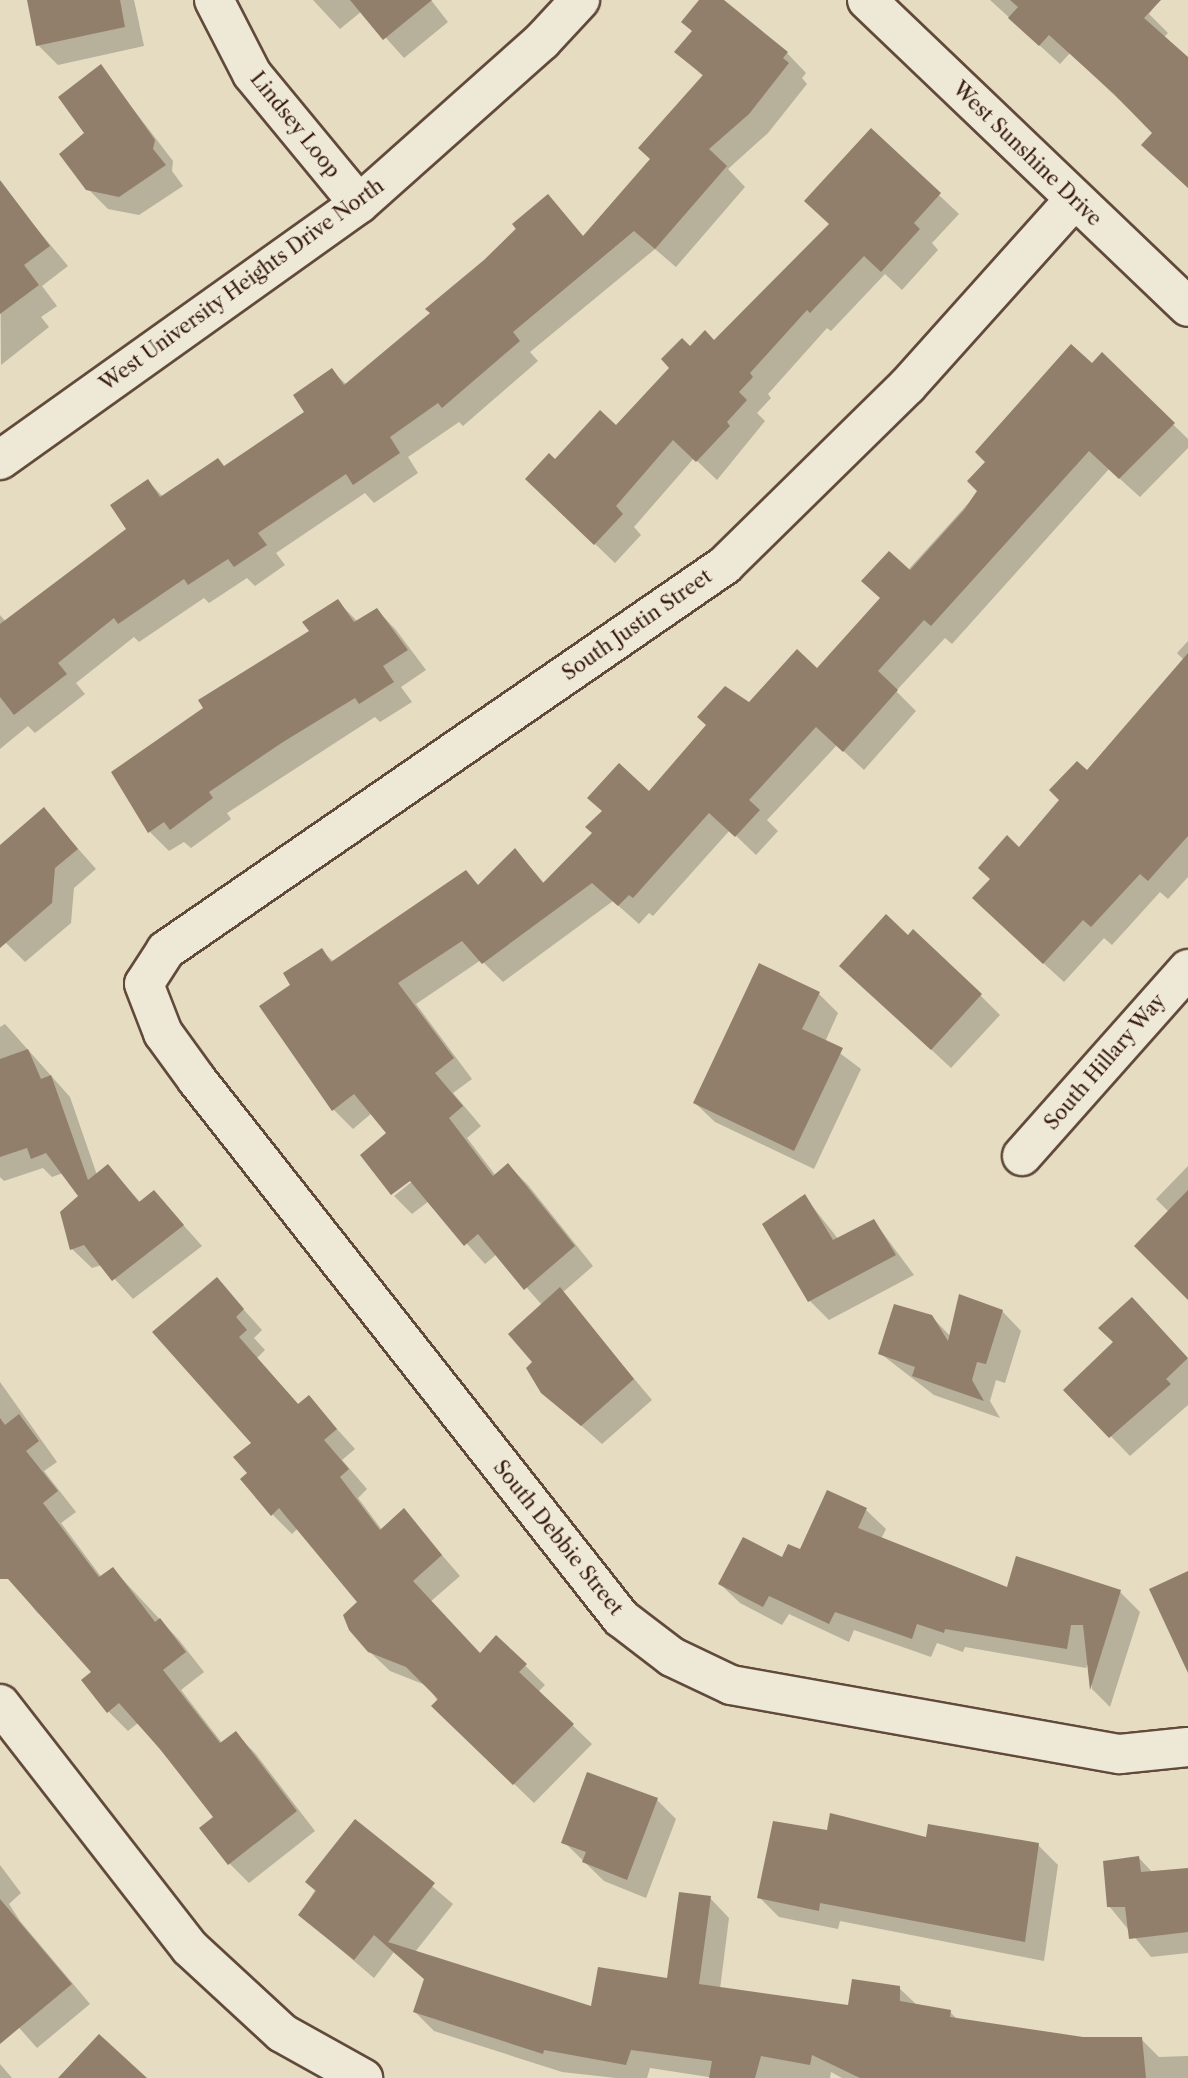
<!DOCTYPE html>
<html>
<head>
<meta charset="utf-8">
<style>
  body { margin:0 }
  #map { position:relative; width:1188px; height:2078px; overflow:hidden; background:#e5dcc2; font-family:"Libre Caslon Text",serif }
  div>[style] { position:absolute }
  .shadow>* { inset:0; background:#0003 }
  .building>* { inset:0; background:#917f6c }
  .roads { filter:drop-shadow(2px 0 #624a3b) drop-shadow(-2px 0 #624a3b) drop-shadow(0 2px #624a3b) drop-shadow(0 -2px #624a3b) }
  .minor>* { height:38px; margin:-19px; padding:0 19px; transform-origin:19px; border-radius:19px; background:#eee8d7 }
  span { translate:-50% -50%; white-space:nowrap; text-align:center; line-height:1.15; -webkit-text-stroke:6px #eee8d7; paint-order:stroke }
  .street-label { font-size:20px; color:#371a0e }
</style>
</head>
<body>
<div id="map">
  <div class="shadow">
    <i style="clip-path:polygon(29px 0,134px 0,144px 46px,58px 65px,38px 45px)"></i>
    <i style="clip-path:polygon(313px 0,431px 0,448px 22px,404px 58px,362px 11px,340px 29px)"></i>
    <i style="clip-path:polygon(702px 0,720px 0,787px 53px,806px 73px,802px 78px,807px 84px,768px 133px,728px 169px,745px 187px,676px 267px,655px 249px,530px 352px,538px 361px,463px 426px,459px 422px,408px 457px,418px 473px,374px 503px,365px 493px,276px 553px,285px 565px,255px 586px,247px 578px,209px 603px,204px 598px,139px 642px,134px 637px,76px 683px,85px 694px,35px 733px,28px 726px,0 749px,0 615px,6px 622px,129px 529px,148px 481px,164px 498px,225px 468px,307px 412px,332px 371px,347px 385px,432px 313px,547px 197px,585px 238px,652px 160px,704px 77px,677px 52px,694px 32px)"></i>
    <i style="clip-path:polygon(990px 0,1159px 0,1149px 14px,1168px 33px,1163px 38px,1188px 60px,1188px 188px,1154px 133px,1070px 53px,1060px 64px)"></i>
    <i style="clip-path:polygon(101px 67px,173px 161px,172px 171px,183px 186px,139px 215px,108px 209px,88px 189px,87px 134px)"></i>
    <i style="clip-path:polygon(871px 131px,959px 214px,932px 243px,938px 250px,902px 290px,885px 274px,831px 331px,827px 328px,768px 394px,771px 398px,757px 413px,765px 421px,717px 480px,694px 458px,634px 527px,641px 535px,615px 563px,547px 498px,555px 462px,616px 428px,690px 348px,714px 342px,832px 225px)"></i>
    <i style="clip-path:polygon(13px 200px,68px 266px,42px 286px,57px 306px,41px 317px,49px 327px,1px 365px,0 210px)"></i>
    <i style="clip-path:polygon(1102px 355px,1188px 439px,1188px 448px,1140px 497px,1109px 469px,952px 644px,945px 638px,896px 691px,916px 711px,864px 770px,837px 745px,767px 820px,778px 831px,756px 855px,730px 830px,653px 916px,649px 913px,639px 924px,613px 901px,503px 982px,481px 960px,416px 1004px,472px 1079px,453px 1093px,481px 1126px,467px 1138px,496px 1176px,508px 1165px,528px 1185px,593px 1266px,562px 1293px,652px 1400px,602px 1444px,542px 1391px,535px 1362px,542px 1305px,497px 1254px,485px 1264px,429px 1201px,412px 1214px,394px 1196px,419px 1176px,372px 1113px,353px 1129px,333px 1109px,293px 986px,322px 951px,334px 962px,466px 873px,479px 886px,515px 850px,545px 884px,749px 705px,817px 671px)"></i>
    <i style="clip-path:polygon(338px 602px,358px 622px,377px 610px,396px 630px,426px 670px,401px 687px,412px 702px,380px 722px,375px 717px,227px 813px,231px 819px,191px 848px,184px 842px,169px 851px,150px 832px,114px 772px,312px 632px)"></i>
    <i style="clip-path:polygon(1188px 641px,1188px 877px,1168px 899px,1160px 892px,1112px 945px,1104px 938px,1064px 982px,994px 918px,1020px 850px,1184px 660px,1177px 653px)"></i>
    <i style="clip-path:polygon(44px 810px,96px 869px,74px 888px,71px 923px,25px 962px,0 937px,0 848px)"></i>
    <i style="clip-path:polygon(862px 985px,980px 995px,1000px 1015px,951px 1068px)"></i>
    <i style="clip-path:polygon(819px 994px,838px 1013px,825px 1042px,861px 1069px,814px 1169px,715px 1122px,695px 1103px)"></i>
    <i style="clip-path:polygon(5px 1024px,70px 1097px,97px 1175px,108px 1166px,141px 1203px,154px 1192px,202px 1246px,133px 1299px,102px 1265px,92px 1268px,72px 1249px,81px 1197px,63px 1173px,52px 1177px,43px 1168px,4px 1181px,0 1177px,0 1027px)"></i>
    <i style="clip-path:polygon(1188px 1166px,1188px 1297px,1169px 1212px,1156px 1199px)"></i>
    <i style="clip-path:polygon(805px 1197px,839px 1240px,874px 1221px,914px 1275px,829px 1320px,809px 1300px)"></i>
    <i style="clip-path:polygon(217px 1280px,262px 1330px,254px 1338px,265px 1350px,257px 1358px,300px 1406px,309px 1398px,355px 1449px,342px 1460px,367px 1489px,358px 1498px,382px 1530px,404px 1511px,460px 1576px,430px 1602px,480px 1655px,497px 1638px,545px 1685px,538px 1692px,592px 1744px,534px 1803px,453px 1725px,428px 1686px,390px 1671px,369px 1651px,360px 1602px,298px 1528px,292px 1534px,272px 1514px,250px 1473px,254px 1443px)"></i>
    <i style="clip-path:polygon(1002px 1311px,1021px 1331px,1005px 1383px,996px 1380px,990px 1401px,1000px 1418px,934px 1395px,881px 1354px,931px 1316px,951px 1337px)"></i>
    <i style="clip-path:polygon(1151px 1319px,1188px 1359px,1188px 1405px,1130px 1456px,1066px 1390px)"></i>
    <i style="clip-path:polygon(0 1382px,57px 1462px,44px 1471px,76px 1512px,61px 1523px,102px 1578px,113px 1569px,179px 1640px,204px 1672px,181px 1690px,222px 1743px,235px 1733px,255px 1753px,315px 1831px,249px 1883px,229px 1863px,216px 1817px,138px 1723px,128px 1731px,108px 1711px,94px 1672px,35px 1610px,0 1563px)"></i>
    <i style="clip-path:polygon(866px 1510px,886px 1529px,881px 1539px,1009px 1590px,1120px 1592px,1140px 1612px,1110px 1707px,1092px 1689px,1089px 1660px,1086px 1668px,965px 1647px,963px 1652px,937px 1643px,931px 1657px,854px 1630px,849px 1642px,789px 1614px,782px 1625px,740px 1603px,720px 1584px,801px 1552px)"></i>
    <i style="clip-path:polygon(657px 1800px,676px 1819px,646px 1898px,604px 1881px,564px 1842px)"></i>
    <i style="clip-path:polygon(356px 1822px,453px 1904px,415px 1952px,592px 2009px,669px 1980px,710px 1898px,729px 1918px,720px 1989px,850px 2007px,899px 1988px,918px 2006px,950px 2012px,958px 2020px,1083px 2039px,1141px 2039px,1159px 2057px,1188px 2056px,1188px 2078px,842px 2078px,831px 2072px,830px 2078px,715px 2078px,650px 2068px,647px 2078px,616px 2078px,562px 2072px,434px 2031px,415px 2012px,425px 1980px,394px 1952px,374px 1978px,300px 1915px)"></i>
    <i style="clip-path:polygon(828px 1833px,1038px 1845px,1058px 1865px,1044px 1961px,840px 1921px,838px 1929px,779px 1917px,759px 1897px)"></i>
    <i style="clip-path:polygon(1139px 1858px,1153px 1873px,1188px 1870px,1188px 1953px,1151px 1957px,1109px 1906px)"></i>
    <i style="clip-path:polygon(0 1865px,21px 1893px,9px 1904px,20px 1921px,90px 2004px,37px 2048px,0 2006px)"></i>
    <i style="clip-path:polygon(0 2064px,12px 2078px,0 2078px)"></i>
  </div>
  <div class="building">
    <i style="clip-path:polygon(27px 0,120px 0,125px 27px,36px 46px)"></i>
    <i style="clip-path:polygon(350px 0,432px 0,383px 40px)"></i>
    <i style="clip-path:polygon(699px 0,724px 0,788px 52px,783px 58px,789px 63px,749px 114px,709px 149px,727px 166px,655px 249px,634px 231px,513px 332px,520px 341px,442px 408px,438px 403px,390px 437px,400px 453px,353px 485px,346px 474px,258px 533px,267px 545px,234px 567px,228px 559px,188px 585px,184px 579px,118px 624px,114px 618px,58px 663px,67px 674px,14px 715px,0 697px,0 624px,126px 529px,110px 505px,148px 479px,160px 497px,218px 458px,224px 466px,304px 412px,293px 395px,332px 368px,344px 385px,430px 313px,425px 309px,484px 260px,516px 229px,512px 224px,548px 194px,583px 236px,650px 159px,638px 148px,703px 75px,674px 52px,692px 31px,681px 22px)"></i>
    <i style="clip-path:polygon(1010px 0,1161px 0,1144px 18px,1188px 57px,1188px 188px,1141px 145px,1152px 133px,1114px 94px,1049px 35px,1039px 46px,1008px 18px,1018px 7px)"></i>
    <i style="clip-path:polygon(101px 64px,155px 140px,153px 149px,166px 165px,119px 197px,86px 190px,59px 154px,84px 133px,58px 97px)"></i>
    <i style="clip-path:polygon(871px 128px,941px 193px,914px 223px,920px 229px,881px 272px,864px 256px,810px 313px,807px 310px,750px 373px,753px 377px,739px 392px,747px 400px,727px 422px,730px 426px,696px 462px,673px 440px,616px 506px,623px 514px,594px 545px,525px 479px,549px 453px,555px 459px,600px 410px,616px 425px,669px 368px,661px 359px,682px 338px,690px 346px,705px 330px,714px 340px,829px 224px,804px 201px)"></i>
    <i style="clip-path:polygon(0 180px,50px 246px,24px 265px,39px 285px,0 314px)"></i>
    <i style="clip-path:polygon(1071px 344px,1092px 363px,1102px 352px,1175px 423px,1119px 479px,1089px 451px,931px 626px,924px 620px,878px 671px,898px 690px,843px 752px,816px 727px,749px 800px,760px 810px,735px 837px,709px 813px,633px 898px,629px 895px,618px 906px,592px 883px,482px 964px,462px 941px,398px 983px,454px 1058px,435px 1073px,463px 1106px,449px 1118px,493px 1176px,508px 1163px,575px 1246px,524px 1290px,478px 1234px,464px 1246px,410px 1181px,391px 1195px,360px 1155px,386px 1133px,354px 1094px,332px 1111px,259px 1006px,290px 985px,283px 973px,322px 948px,331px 962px,466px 870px,478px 885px,515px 848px,543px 883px,592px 833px,585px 827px,602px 811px,587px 798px,619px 763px,649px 791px,706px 725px,697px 717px,725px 686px,749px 702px,797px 649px,817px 668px,880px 598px,861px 581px,889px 551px,910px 570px,964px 510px,977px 491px,967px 481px,985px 462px,975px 452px)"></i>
    <i style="clip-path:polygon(338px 599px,354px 622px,377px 608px,408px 650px,383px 666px,394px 682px,359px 704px,355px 698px,283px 742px,209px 792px,213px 798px,170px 830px,164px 822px,148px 833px,111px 772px,203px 708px,198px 700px,309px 631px,302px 622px)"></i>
    <i style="clip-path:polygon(1188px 653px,1188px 836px,1148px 881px,1140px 874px,1091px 927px,1083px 920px,1043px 964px,972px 898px,990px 879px,978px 868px,1007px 835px,1019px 847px,1059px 800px,1049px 790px,1077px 761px,1087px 770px)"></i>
    <i style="clip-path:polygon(44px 807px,78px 849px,55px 868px,52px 903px,0 948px,0 845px)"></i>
    <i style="clip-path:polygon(886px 914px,908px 935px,913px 929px,982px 994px,931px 1050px,839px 966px)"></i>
    <i style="clip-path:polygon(759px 963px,820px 992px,802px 1029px,843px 1048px,794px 1151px,693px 1103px)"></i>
    <i style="clip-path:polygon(28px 1049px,41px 1079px,51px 1075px,88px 1180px,108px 1164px,139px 1202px,154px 1190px,184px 1225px,112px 1281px,84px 1245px,70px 1250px,60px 1212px,78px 1196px,46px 1153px,31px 1159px,27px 1148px,0 1157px,0 1059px)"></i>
    <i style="clip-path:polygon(1188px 1190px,1188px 1300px,1134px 1246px)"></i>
    <i style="clip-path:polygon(805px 1194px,833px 1240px,874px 1219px,896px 1255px,808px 1302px,762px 1224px)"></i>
    <i style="clip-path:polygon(217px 1277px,244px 1309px,236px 1317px,247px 1330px,239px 1337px,298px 1404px,309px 1395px,337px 1429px,324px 1440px,349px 1469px,340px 1477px,380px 1530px,404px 1508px,442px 1555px,413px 1581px,480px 1653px,496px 1635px,527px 1664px,519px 1672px,574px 1724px,513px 1785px,431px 1706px,438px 1699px,406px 1667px,368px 1652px,349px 1630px,343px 1615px,357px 1602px,279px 1508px,271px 1516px,240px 1479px,247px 1473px,233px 1457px,251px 1443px,152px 1332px)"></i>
    <i style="clip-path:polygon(560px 1287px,634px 1379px,581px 1426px,541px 1393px,526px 1368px,532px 1362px,508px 1334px)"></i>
    <i style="clip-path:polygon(959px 1294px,1003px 1310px,986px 1364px,977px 1362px,972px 1380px,984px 1401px,912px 1376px,915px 1367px,878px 1354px,894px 1304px,932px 1315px,948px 1341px)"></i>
    <i style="clip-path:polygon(1132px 1297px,1188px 1358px,1166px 1379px,1171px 1384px,1109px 1438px,1063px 1390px,1113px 1342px,1098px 1328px)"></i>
    <i style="clip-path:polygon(19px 1414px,39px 1441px,26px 1451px,58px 1491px,43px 1503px,99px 1577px,113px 1567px,155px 1622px,160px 1618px,186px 1652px,163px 1670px,220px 1743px,236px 1731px,297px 1811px,228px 1865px,199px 1828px,213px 1817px,160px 1749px,119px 1703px,107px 1713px,81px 1680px,91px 1672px,8px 1579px,0 1579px,0 1418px,5px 1425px)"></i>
    <i style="clip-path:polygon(827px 1490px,867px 1508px,858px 1528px,1007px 1587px,1016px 1556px,1121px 1590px,1090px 1690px,1083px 1625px,1071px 1625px,1067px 1649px,945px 1629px,944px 1633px,917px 1624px,912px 1639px,835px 1612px,829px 1624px,769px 1596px,763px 1607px,718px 1584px,743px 1537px,782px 1557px,788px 1544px,800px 1549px)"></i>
    <i style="clip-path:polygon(1188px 1571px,1188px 1673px,1149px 1589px)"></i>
    <i style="clip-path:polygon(587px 1772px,658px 1798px,627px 1880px,582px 1862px,586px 1852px,561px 1843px)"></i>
    <i style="clip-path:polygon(830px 1813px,926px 1837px,928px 1824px,1039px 1843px,1025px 1942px,820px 1903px,819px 1911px,757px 1898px,773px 1821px,827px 1830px)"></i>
    <i style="clip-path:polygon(355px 1819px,435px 1883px,388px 1942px,591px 2006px,598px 1967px,667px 1978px,679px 1892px,711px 1896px,699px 1984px,848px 2005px,852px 1979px,900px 1986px,900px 2001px,951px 2010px,950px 2017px,1083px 2037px,1142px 2037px,1146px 2078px,860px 2078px,812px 2055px,810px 2065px,761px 2056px,755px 2078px,709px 2078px,712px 2061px,631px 2050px,626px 2065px,544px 2050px,543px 2054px,413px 2012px,424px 1979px,374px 1935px,354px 1960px,298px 1915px,316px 1891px,305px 1882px)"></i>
    <i style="clip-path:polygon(1139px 1856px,1141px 1872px,1188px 1868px,1188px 1932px,1129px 1939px,1125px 1907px,1107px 1907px,1103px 1861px)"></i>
    <i style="clip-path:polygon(0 1899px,72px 1984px,0 2044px)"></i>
    <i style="clip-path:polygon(99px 2034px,147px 2078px,58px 2078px)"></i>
  </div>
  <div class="roads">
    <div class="minor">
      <i style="left:214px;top:0;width:83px;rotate:62.8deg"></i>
      <i style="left:252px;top:74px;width:168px;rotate:50.5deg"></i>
      <i style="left:867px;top:0;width:444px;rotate:43.7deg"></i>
      <i style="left:1074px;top:200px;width:250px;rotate:131.9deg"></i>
      <i style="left:907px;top:386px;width:255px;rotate:135.5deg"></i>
      <i style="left:725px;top:565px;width:679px;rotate:145.44deg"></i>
      <i style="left:166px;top:950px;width:40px;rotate:122.9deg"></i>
      <i style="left:144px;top:984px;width:53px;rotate:68.8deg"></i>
      <i style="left:163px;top:1033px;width:58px;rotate:54.1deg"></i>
      <i style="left:197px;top:1080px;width:685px;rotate:51.76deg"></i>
      <i style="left:621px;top:1618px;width:64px;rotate:37.4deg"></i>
      <i style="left:672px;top:1657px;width:65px;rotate:25.4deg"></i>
      <i style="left:731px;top:1685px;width:395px;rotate:10.1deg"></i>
      <i style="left:1120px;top:1754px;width:68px;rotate:-5.9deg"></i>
      <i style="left:0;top:460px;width:441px;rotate:-35.5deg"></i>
      <i style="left:359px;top:204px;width:245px;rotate:-41.7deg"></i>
      <i style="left:542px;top:41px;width:56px;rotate:-47.2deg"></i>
      <i style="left:1022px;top:1156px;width:250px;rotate:-48.4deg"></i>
      <i style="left:0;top:1704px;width:309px;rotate:52.1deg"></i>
      <i style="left:190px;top:1948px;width:125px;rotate:42.7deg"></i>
      <i style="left:282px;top:2033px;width:93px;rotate:29.1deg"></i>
    </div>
  </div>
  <div class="street-label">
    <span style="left:295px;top:125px;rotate:51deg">Lindsey Loop</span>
    <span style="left:1027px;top:154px;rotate:44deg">West Sunshine Drive</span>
    <span style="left:242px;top:285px;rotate:-36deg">West University Heights Drive North</span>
    <span style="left:637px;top:625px;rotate:-35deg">South Justin Street</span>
    <span style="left:1105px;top:1062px;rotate:-49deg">South Hillary Way</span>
    <span style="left:558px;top:1538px;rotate:51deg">South Debbie Street</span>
  </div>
</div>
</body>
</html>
